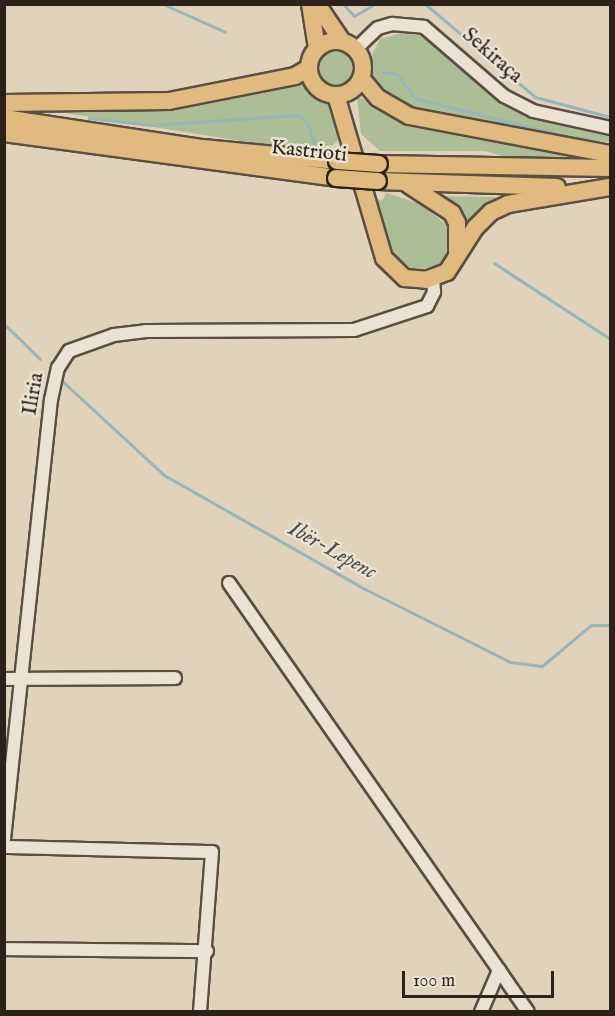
<!DOCTYPE html>
<html>
<head>
<meta charset="utf-8">
<style>
  body { margin:0 }
  #map { position:relative; width:615px; height:1016px; overflow:hidden; background:#e1d3bb; font-family:"IM FELL English",serif }
  div>[style] { position:absolute }
  .green>* { inset:0; background:#acbe95 }
  .round { border-radius:50% }
  .stream>* { height:3px; margin:-1.5px; padding:0 1.5px; transform-origin:1.5px; border-radius:1.5px; background:#97b6b9 }
  .roads { filter:drop-shadow(2px 0 #5a4e42) drop-shadow(-2px 0 #5a4e42) drop-shadow(0 2px #5a4e42) drop-shadow(0 -2px #5a4e42) }
  .minor>* { height:12px; margin:-6px; padding:0 6px; transform-origin:6px; border-radius:6px; background:#ece2d3 }
  .highway>* { height:16px; margin:-8px; padding:0 8px; transform-origin:8px; border-radius:8px; background:#e0ba7e }
  .highway>.ring { margin:-8px; padding:0; box-sizing:content-box; background:none; border:16px solid #e0ba7e; border-radius:50% }
  .bridges { filter:drop-shadow(2px 0 #2d221a) drop-shadow(-2px 0 #2d221a) drop-shadow(0 2px #2d221a) drop-shadow(0 -2px #2d221a) }
  .highway-bridge>* { height:16px; margin:-8px; padding:0 8px; transform-origin:8px; border-radius:8px; background:#e0ba7e }
  span { translate:-50% -50%; white-space:nowrap; text-align:center; line-height:1.15; -webkit-text-stroke:5px #ece2d3; paint-order:stroke }
  .street-label { font-size:21px; color:#2d221a }
  .water-label { font-size:22px; color:#4d4e4a; font-style:italic }
  .frame { position:absolute; inset:0; border:6px solid #2d221a; pointer-events:none }
  .scale { position:absolute; left:402px; top:971px; width:152px; height:27px; box-sizing:border-box; border:3px solid #2d221a; border-top:0; padding-left:8px; font-size:18px; line-height:21px; white-space:nowrap; color:#2d221a; -webkit-text-stroke:4px #ece2d3; paint-order:stroke }
</style>
</head>
<body>
<div id="map">
  <div class="green">
    <i style="clip-path:polygon(404px 32px,422px 36px,497px 99px,526px 116px,610px 136px,610px 142px,561px 138px,415px 108px,394px 99px,370px 73px,369px 61px,380px 39px)"></i>
    <i class="round" style="left:319px;top:51px;width:34px;height:34px"></i>
    <i style="clip-path:polygon(306px 84px,332px 103px,345px 146px,338px 140px,333px 145px,309px 148px,261px 144px,33px 108px,93px 110px,177px 104px)"></i>
    <i style="clip-path:polygon(357px 96px,406px 123px,595px 156px,510px 158px,485px 151px,380px 151px,361px 134px)"></i>
    <i style="clip-path:polygon(386px 193px,421px 204px,450px 228px,446px 257px,437px 266px,415px 270px,392px 256px,376px 198px,382px 201px)"></i>
    <i style="clip-path:polygon(441px 196px,494px 197px,502px 199px,466px 229px)"></i>
  </div>
  <div class="stream">
    <i style="left:163px;top:4px;width:68px;rotate:24.3deg"></i>
    <i style="left:343px;top:4px;width:16px;rotate:47deg"></i>
    <i style="left:354px;top:16px;width:24px;rotate:-30deg"></i>
    <i style="left:425px;top:4px;width:144px;rotate:40.2deg"></i>
    <i style="left:535px;top:97px;width:78px;rotate:14.9deg"></i>
    <i style="left:384px;top:72px;width:13px;rotate:9deg"></i>
    <i style="left:397px;top:74px;width:30px;rotate:53deg"></i>
    <i style="left:415px;top:98px;width:154px;rotate:14.3deg"></i>
    <i style="left:89px;top:118px;width:62px;rotate:6.4deg"></i>
    <i style="left:151px;top:125px;width:148px;rotate:-3.9deg"></i>
    <i style="left:299px;top:115px;width:13px;rotate:45deg"></i>
    <i style="left:308px;top:124px;width:24px;rotate:73deg"></i>
    <i style="left:315px;top:147px;width:17px;rotate:7deg"></i>
    <i style="left:494px;top:263px;width:139px;rotate:33.2deg"></i>
    <i style="left:4px;top:324px;width:50px;rotate:44.2deg"></i>
    <i style="left:60px;top:379px;width:142px;rotate:42.7deg"></i>
    <i style="left:164px;top:475px;width:224px;rotate:29.6deg"></i>
    <i style="left:359px;top:586px;width:169px;rotate:26.7deg"></i>
    <i style="left:510px;top:662px;width:32px;rotate:7deg"></i>
    <i style="left:542px;top:666px;width:64px;rotate:-39.9deg"></i>
    <i style="left:591px;top:625px;width:19px"></i>
  </div>
  <div class="roads">
    <div class="minor">
      <i style="left:356px;top:49px;width:30px;rotate:-44deg"></i>
      <i style="left:378px;top:28px;width:15px;rotate:-16deg"></i>
      <i style="left:392px;top:24px;width:32px;rotate:5deg"></i>
      <i style="left:424px;top:27px;width:106px;rotate:40.8deg"></i>
      <i style="left:504px;top:96px;width:33px;rotate:27deg"></i>
      <i style="left:533px;top:111px;width:79px;rotate:12.4deg"></i>
      <i style="left:229px;top:583px;width:472px;rotate:55.1deg"></i>
      <i style="left:499px;top:970px;width:46px;rotate:113.2deg"></i>
      <i style="left:4px;top:679px;width:171px;rotate:-0.3deg"></i>
      <i style="left:4px;top:839px;width:442px;rotate:-83.9deg"></i>
      <i style="left:51px;top:400px;width:33px;rotate:-78deg"></i>
      <i style="left:58px;top:368px;width:20px;rotate:-57deg"></i>
      <i style="left:69px;top:351px;width:48px;rotate:-19.6deg"></i>
      <i style="left:114px;top:335px;width:32px;rotate:-7deg"></i>
      <i style="left:146px;top:331px;width:208px;rotate:-0.3deg"></i>
      <i style="left:354px;top:330px;width:77px;rotate:-18.2deg"></i>
      <i style="left:427px;top:306px;width:16px;rotate:-63deg"></i>
      <i style="left:434px;top:292px;width:13px;rotate:-94deg"></i>
      <i style="left:4px;top:847px;width:208px;rotate:1.4deg"></i>
      <i style="left:212px;top:852px;width:160px;rotate:94.3deg"></i>
      <i style="left:4px;top:949px;width:203px;rotate:0.6deg"></i>
      <i style="left:499px;top:970px;width:51px;rotate:55.4deg"></i>
    </div>
    <div class="highway">
      <i style="left:310px;top:4px;width:45px;rotate:81deg"></i>
      <i style="left:317px;top:4px;width:45px;rotate:56deg"></i>
      <i class="ring" style="left:309px;top:41px;width:38px;height:38px"></i>
      <i style="left:361px;top:78px;width:26px;rotate:50deg"></i>
      <i style="left:378px;top:98px;width:36px;rotate:30deg"></i>
      <i style="left:409px;top:116px;width:205px;rotate:10.7deg"></i>
      <i style="left:336px;top:95px;width:170px;rotate:73.6deg"></i>
      <i style="left:384px;top:258px;width:29px;rotate:44deg"></i>
      <i style="left:405px;top:278px;width:21px;rotate:5deg"></i>
      <i style="left:426px;top:280px;width:22px;rotate:-21deg"></i>
      <i style="left:447px;top:272px;width:52px;rotate:-57.5deg"></i>
      <i style="left:475px;top:228px;width:23px;rotate:-45deg"></i>
      <i style="left:491px;top:212px;width:19px;rotate:-25deg"></i>
      <i style="left:508px;top:204px;width:103px;rotate:-9.5deg"></i>
      <i style="left:4px;top:103px;width:165px;rotate:-0.7deg"></i>
      <i style="left:169px;top:101px;width:128px;rotate:-11.2deg"></i>
      <i style="left:295px;top:76px;width:16px;rotate:-30deg"></i>
      <i style="left:4px;top:118px;width:201px;rotate:8.6deg"></i>
      <i style="left:203px;top:148px;width:135px;rotate:5.5deg"></i>
      <i style="left:4px;top:133px;width:335px;rotate:7.7deg"></i>
      <i style="left:379px;top:164px;width:231px;rotate:1deg"></i>
      <i style="left:378px;top:181px;width:179px;rotate:1.9deg"></i>
      <i style="left:409px;top:185px;width:51px;rotate:33.1deg"></i>
      <i style="left:452px;top:213px;width:11px;rotate:63deg"></i>
      <i style="left:457px;top:223px;width:31px;rotate:90deg"></i>
    </div>
  </div>
  <div class="bridges">
    <div class="highway-bridge">
      <i style="left:337px;top:161px;width:42px;rotate:4.1deg"></i>
      <i style="left:336px;top:178px;width:42px;rotate:4.1deg"></i>
    </div>
  </div>
  <div class="street-label">
    <span style="left:492px;top:56px;rotate:41deg">Sekiraça</span>
    <span style="left:309px;top:152px;rotate:6deg">Kastrioti</span>
    <span style="left:34px;top:394px;rotate:-80deg">Iliria</span>
  </div>
  <div class="water-label">
    <span style="left:332px;top:551px;rotate:29deg">Ibër-Lepenc</span>
  </div>
  <div class="frame"></div>
  <div class="scale">100 m</div>
</div>
</body>
</html>
